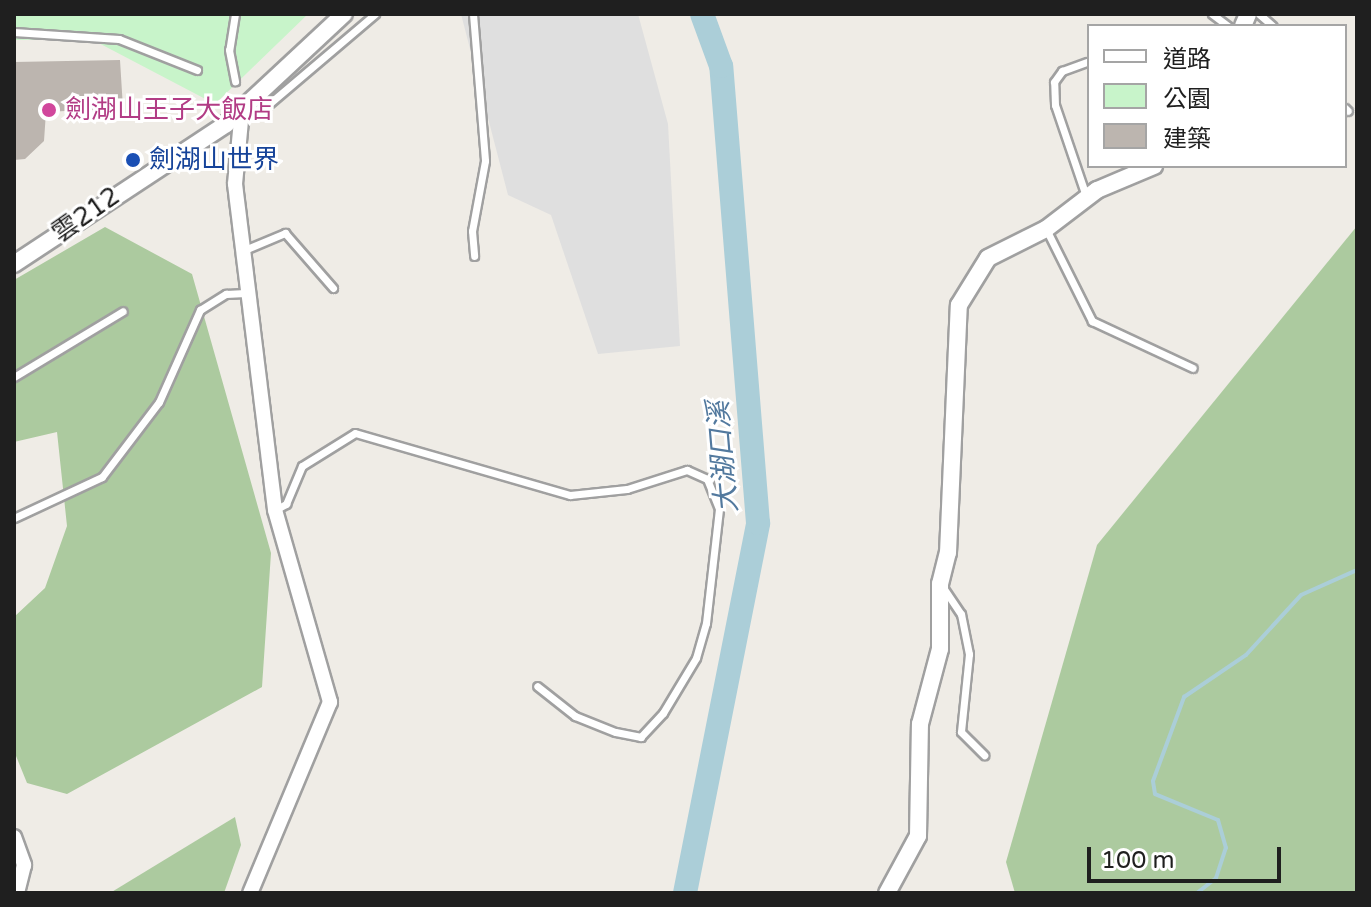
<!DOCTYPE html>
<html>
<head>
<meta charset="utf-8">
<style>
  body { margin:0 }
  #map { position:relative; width:1371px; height:907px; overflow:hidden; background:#efece6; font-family:"Varela Round","Noto Sans TC",sans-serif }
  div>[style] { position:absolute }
  .forest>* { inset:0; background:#acca9f }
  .park>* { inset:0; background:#c8f4ca }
  .parking>* { inset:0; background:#dfdfdf }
  .stream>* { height:4px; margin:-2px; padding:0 2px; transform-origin:2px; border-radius:2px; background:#abced8 }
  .river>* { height:24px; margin:-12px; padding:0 12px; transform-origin:12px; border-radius:12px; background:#abced8 }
  .building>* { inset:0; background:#bcb5af }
  .roads { filter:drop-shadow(2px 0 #a0a0a0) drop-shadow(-2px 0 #a0a0a0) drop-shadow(0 2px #a0a0a0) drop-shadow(0 -2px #a0a0a0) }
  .service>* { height:7px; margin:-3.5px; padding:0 3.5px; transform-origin:3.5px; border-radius:3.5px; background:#fff }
  .minor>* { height:14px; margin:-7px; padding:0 7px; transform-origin:7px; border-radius:7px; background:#fff }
  .tertiary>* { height:16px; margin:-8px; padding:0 8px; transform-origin:8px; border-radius:8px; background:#fff }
  .dots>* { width:22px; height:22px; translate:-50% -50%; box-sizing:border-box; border:4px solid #fff; border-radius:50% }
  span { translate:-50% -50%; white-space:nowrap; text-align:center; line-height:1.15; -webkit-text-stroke:6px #fff; paint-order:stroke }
  .hotel-label { font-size:26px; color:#b23c85 }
  .left { translate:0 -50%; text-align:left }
  .transit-label { font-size:26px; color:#164399 }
  .street-label { font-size:26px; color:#1f1f1f }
  .water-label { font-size:28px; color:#52799e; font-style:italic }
  .frame { position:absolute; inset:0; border:16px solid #1f1f1f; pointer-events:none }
  .legend { position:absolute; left:1087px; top:24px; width:260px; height:144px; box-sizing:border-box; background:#fff; border:2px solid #a5a5a5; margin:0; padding:10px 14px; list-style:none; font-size:24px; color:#1f1f1f }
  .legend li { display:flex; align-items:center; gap:16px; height:40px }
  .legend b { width:40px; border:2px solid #a5a5a5 }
  .scale { position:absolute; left:1087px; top:847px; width:194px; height:36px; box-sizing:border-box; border:4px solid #1f1f1f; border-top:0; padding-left:10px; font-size:24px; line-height:28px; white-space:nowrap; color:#1f1f1f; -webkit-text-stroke:6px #fff; paint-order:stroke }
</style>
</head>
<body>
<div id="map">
  <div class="forest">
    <i style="clip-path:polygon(1357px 226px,1357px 893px,1015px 893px,1006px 862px,1097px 545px)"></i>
    <i style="clip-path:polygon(105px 227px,192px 274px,271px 553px,262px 687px,67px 794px,27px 783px,14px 751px,14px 617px,45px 588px,67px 526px,57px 432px,14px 442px,14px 280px)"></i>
    <i style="clip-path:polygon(235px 817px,241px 845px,224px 893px,110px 893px)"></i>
  </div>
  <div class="park">
    <i style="clip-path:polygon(14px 14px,308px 14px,215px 104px,91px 39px,14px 40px)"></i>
  </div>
  <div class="parking">
    <i style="clip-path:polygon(461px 14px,638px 14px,668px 124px,680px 346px,598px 354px,551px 215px,508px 195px)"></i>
  </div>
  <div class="stream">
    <i style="left:1197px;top:893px;width:24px;rotate:-38deg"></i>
    <i style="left:1216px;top:878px;width:32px;rotate:-72deg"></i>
    <i style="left:1226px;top:848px;width:29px;rotate:-106deg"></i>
    <i style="left:1218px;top:820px;width:68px;rotate:-157.6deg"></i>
    <i style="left:1155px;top:794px;width:13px;rotate:-99deg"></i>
    <i style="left:1153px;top:781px;width:90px;rotate:-69.7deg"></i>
    <i style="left:1184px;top:697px;width:75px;rotate:-34.1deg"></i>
    <i style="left:1246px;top:655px;width:81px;rotate:-47.5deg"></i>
    <i style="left:1301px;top:595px;width:61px;rotate:-24.1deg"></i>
  </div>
  <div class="river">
    <i style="left:685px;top:893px;width:377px;rotate:-78.8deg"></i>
    <i style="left:758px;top:523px;width:458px;rotate:-94.6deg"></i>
    <i style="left:721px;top:66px;width:55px;rotate:-110.1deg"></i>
  </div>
  <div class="building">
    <i style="clip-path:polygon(120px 60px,123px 108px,46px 112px,44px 141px,25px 159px,14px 160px,14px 62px)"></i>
  </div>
  <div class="roads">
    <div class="service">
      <i style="left:235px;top:14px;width:36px;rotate:99deg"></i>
      <i style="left:229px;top:50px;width:32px;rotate:79deg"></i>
      <i style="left:473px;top:14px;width:147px;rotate:85.3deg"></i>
      <i style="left:485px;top:161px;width:71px;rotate:100.5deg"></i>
      <i style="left:472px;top:231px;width:25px;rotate:85deg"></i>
      <i style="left:1212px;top:14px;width:20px;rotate:37deg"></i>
      <i style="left:1259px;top:14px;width:18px;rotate:41deg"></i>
      <i style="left:14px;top:32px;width:105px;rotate:3.8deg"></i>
      <i style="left:119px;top:39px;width:84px;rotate:21.7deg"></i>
      <i style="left:1345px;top:108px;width:4px;rotate:45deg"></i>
      <i style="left:244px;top:110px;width:19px;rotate:-3deg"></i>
      <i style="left:263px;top:109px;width:147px;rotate:-40.3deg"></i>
      <i style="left:1086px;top:196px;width:96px;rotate:-108.8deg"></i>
      <i style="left:1055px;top:105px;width:23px;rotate:-92deg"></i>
      <i style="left:1054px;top:82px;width:14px;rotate:-54deg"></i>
      <i style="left:1062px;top:71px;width:27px;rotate:-20deg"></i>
      <i style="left:1047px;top:231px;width:101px;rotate:63.4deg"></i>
      <i style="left:1092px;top:321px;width:111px;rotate:25deg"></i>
      <i style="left:242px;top:251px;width:47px;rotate:-22.7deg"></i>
      <i style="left:285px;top:233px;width:73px;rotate:48.9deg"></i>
      <i style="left:14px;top:377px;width:127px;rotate:-31.2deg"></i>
      <i style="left:275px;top:510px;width:13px;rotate:-29deg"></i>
      <i style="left:286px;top:504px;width:41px;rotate:-67.2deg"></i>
      <i style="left:302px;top:466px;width:62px;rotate:-31.9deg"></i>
      <i style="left:355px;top:433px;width:224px;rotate:16.1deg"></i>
      <i style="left:570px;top:495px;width:57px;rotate:-6deg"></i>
      <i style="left:627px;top:489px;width:63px;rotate:-17.6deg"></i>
      <i style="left:687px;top:470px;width:22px;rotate:24deg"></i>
      <i style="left:707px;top:479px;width:32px;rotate:68deg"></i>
      <i style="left:719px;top:509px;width:115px;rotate:96.5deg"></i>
      <i style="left:706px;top:623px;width:36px;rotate:106deg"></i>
      <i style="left:696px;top:658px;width:64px;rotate:121deg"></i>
      <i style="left:663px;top:713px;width:33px;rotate:133deg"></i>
      <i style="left:641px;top:737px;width:26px;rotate:-169deg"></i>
      <i style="left:615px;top:732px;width:43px;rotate:-158.2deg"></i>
      <i style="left:575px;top:716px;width:48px;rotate:-141.7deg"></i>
      <i style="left:14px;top:518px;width:97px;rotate:-25deg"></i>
      <i style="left:102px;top:477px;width:94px;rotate:-52.8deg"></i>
      <i style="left:159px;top:402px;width:101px;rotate:-66deg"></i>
      <i style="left:200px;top:310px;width:31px;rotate:-32deg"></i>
      <i style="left:226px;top:294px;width:19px;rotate:-3deg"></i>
      <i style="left:942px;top:586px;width:34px;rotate:56deg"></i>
      <i style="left:961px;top:614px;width:41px;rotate:78.7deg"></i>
      <i style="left:969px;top:654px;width:78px;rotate:95.9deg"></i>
      <i style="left:961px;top:732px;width:33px;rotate:45deg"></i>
    </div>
    <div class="minor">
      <i style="left:242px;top:110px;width:74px;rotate:95.4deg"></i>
      <i style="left:235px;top:184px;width:328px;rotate:83deg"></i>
      <i style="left:275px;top:510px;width:200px;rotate:74deg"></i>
      <i style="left:330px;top:702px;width:207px;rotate:112.7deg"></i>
      <i style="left:14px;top:837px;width:30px;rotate:70deg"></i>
      <i style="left:24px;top:865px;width:29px;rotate:104deg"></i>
    </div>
    <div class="tertiary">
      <i style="left:1243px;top:26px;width:13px;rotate:-67deg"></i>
      <i style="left:14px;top:264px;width:254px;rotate:-33.4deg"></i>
      <i style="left:226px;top:124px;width:161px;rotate:-43deg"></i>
      <i style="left:887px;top:893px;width:65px;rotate:-61.5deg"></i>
      <i style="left:918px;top:836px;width:112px;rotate:-89deg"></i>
      <i style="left:920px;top:724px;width:78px;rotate:-75.1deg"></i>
      <i style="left:940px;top:649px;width:65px;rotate:-90deg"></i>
      <i style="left:940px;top:584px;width:32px;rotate:-76deg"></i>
      <i style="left:948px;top:553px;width:248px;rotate:-87.5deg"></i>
      <i style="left:959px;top:305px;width:55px;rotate:-58.3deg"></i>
      <i style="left:988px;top:258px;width:65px;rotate:-26.6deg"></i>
      <i style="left:1046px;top:229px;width:64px;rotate:-37.4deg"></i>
      <i style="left:1097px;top:190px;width:62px;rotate:-22.8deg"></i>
    </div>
  </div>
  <div class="dots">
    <i style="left:49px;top:110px;background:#d1479c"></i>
    <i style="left:133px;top:160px;background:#1a4fb4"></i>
  </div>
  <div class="hotel-label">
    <span class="left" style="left:65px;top:110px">劍湖山王子大飯店</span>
  </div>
  <div class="transit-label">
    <span class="left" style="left:149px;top:160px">劍湖山世界</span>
  </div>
  <div class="street-label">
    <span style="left:86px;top:215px;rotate:-35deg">雲212</span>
  </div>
  <div class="water-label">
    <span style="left:723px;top:457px;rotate:-95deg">大湖口溪</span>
  </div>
  <div class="frame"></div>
  <ul class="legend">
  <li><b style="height:10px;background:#fff"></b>道路</li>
  <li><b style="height:22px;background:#c8f4ca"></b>公園</li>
  <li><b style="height:22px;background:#bcb5af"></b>建築</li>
  </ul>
  <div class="scale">100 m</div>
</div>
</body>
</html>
